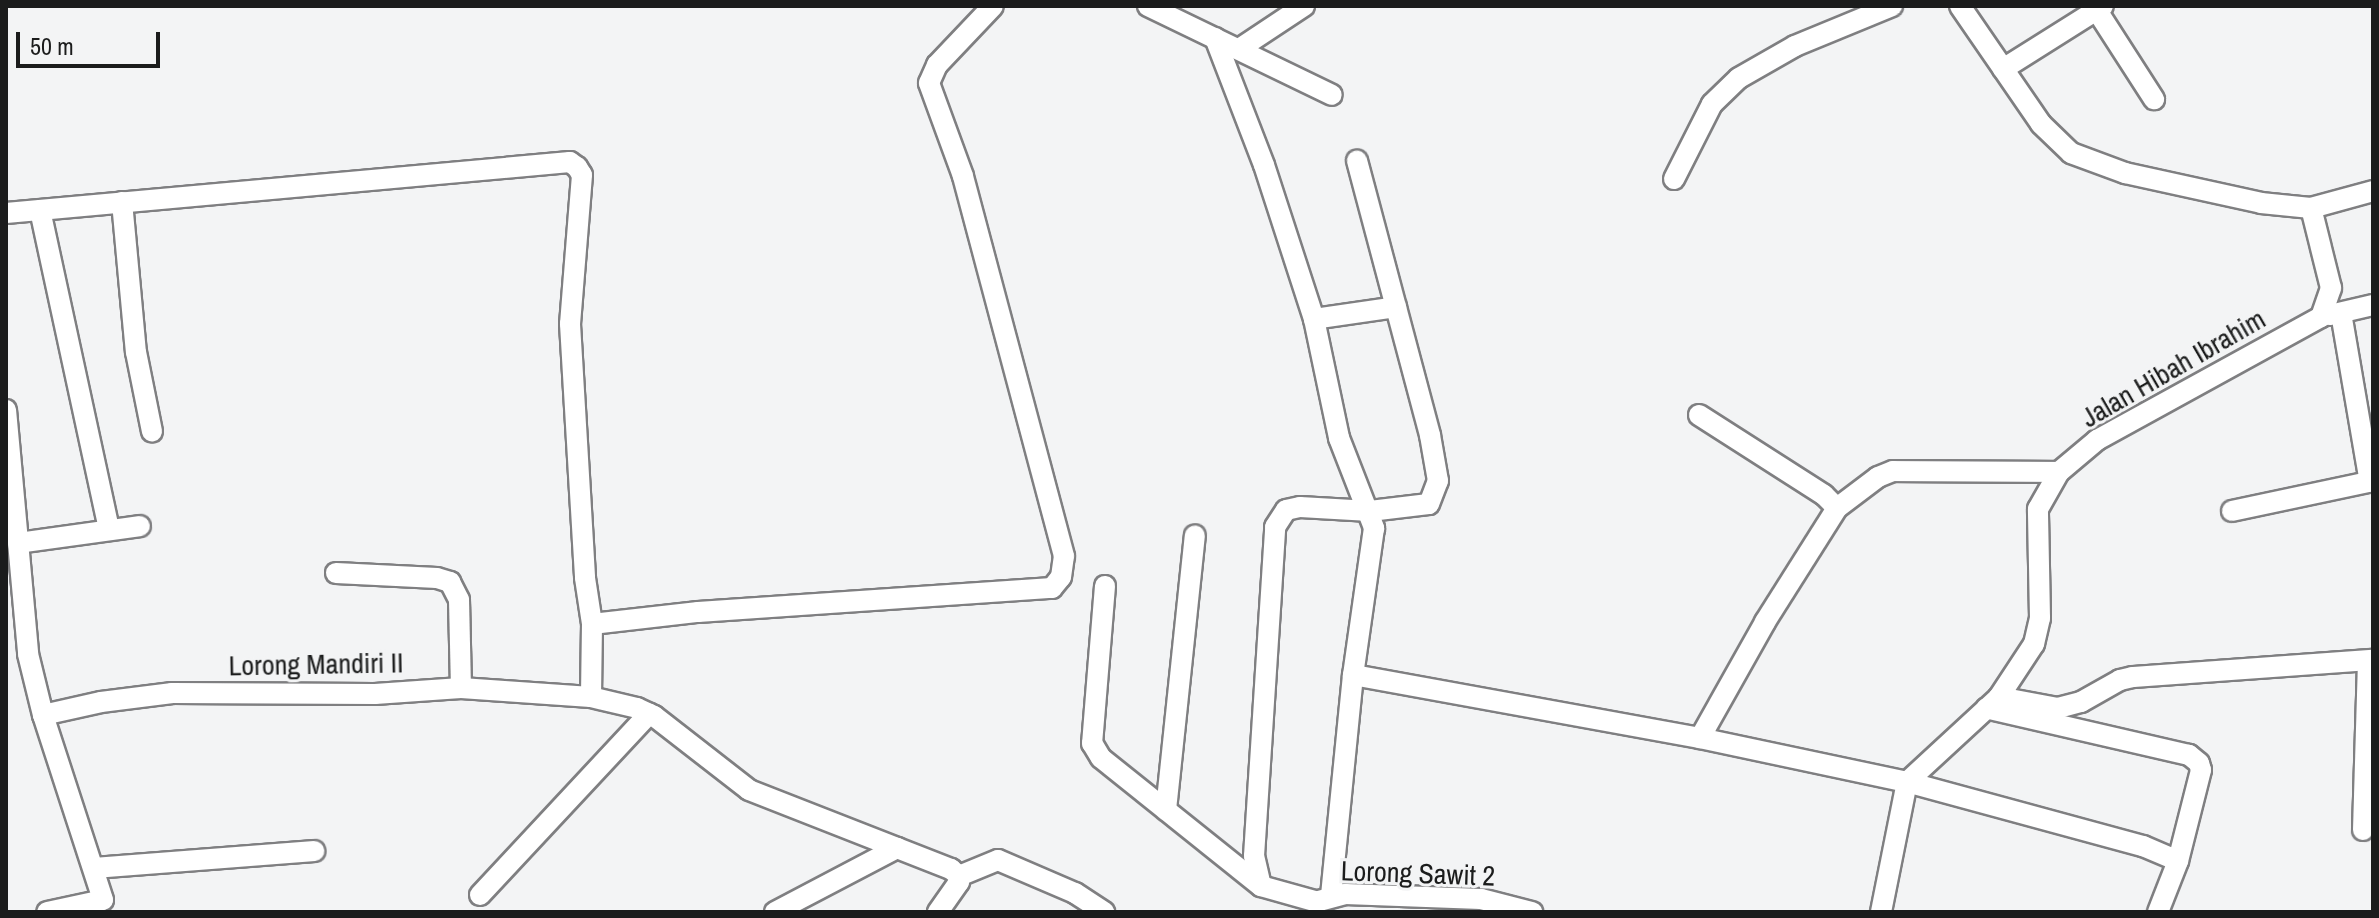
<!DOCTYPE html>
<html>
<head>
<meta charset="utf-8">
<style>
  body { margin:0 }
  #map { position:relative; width:2379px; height:918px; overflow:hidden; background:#f3f4f5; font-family:"Archivo Narrow",sans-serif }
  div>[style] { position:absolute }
  .roads { filter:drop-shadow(2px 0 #7f7f81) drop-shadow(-2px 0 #7f7f81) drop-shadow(0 2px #7f7f81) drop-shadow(0 -2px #7f7f81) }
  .minor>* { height:20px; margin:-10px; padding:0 10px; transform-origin:10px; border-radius:10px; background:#fff }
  span { translate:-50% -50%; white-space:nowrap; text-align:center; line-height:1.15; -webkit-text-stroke:6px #f3f4f5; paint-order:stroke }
  .street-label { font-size:28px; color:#1b1c1c }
  .frame { position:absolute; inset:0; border:8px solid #1b1c1c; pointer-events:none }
  .scale { position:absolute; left:16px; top:32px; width:144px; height:36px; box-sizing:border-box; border:4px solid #1b1c1c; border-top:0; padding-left:10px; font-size:24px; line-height:28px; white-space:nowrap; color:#1b1c1c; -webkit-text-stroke:6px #f3f4f5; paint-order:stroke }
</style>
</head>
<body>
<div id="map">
  <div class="roads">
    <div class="minor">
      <i style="left:1148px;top:6px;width:204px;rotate:25.8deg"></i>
      <i style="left:1960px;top:6px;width:143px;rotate:55.5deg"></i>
      <i style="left:2041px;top:124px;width:42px;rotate:44deg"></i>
      <i style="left:2071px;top:153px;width:58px;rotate:20.3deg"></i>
      <i style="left:2125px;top:173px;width:139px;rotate:12.4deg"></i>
      <i style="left:2261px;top:203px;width:50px;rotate:5.7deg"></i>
      <i style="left:2311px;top:208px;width:64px;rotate:-15.3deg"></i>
      <i style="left:2094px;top:6px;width:111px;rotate:57.2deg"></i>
      <i style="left:1215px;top:38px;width:136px;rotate:68.9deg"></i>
      <i style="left:1264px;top:165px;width:162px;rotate:72deg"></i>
      <i style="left:1314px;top:319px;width:122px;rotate:78.1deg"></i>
      <i style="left:1339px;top:438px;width:97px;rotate:68.7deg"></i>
      <i style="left:1374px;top:528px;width:148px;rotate:98.1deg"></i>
      <i style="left:1353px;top:675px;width:222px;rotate:95.7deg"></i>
      <i style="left:1239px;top:49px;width:78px;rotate:-33.5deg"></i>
      <i style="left:2003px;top:69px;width:118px;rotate:-32.2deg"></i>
      <i style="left:1674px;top:179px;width:84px;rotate:-63.1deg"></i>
      <i style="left:1712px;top:104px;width:37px;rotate:-44deg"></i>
      <i style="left:1739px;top:78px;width:64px;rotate:-29.7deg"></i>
      <i style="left:1795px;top:46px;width:105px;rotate:-22.4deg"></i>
      <i style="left:122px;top:202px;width:151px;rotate:84.7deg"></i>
      <i style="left:136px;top:352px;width:81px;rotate:78.6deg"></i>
      <i style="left:40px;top:210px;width:325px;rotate:77.8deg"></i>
      <i style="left:6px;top:213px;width:566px;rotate:-5.17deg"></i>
      <i style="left:570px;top:162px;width:9px;rotate:36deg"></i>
      <i style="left:577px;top:167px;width:9px;rotate:58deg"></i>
      <i style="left:582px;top:175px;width:149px;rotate:94.6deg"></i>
      <i style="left:570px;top:324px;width:254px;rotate:86.6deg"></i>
      <i style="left:585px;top:578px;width:47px;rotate:81.3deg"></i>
      <i style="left:592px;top:624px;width:73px;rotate:90.8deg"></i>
      <i style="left:2341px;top:313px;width:171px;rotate:80.3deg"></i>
      <i style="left:2330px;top:315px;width:44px;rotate:-13.1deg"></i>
      <i style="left:1314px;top:319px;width:83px;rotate:-8.3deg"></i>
      <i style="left:6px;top:410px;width:245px;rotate:84.8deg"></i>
      <i style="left:28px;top:654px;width:63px;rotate:76.2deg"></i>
      <i style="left:43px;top:715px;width:194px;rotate:72deg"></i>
      <i style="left:103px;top:900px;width:57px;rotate:167.9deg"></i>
      <i style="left:1699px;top:415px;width:148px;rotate:32.6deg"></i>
      <i style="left:1824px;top:495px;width:18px;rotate:45deg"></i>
      <i style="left:1837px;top:508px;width:51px;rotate:-37.1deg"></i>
      <i style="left:1878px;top:477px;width:16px;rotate:-22deg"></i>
      <i style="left:1893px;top:471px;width:166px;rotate:0.3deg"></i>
      <i style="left:2232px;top:511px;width:144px;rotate:-12deg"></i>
      <i style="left:18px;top:543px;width:123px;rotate:-7.9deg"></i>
      <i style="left:336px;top:573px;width:101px;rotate:2.8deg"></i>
      <i style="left:437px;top:578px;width:14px;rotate:17deg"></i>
      <i style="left:450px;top:582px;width:20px;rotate:63deg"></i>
      <i style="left:459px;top:600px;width:88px;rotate:88.7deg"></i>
      <i style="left:1105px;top:586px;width:158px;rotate:94.7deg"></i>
      <i style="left:1092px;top:743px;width:17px;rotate:59deg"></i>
      <i style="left:1101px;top:758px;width:205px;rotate:38.7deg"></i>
      <i style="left:592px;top:624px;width:107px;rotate:-6.5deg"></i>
      <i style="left:698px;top:612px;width:355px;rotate:-3.9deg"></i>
      <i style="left:1052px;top:588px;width:14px;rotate:-51deg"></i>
      <i style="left:1061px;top:577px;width:21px;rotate:-82deg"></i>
      <i style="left:1064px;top:556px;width:393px;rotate:-104.9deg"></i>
      <i style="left:963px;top:176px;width:99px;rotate:-110.1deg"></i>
      <i style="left:929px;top:83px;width:20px;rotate:-66deg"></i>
      <i style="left:937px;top:65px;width:81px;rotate:-46.5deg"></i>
      <i style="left:1353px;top:675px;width:353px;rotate:10.3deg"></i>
      <i style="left:1700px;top:738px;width:212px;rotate:12deg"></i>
      <i style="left:1907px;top:782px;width:245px;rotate:15.2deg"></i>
      <i style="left:2143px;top:846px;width:38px;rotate:23deg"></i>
      <i style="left:2178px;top:861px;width:94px;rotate:-75.8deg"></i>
      <i style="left:2201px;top:770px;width:7px;rotate:-106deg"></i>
      <i style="left:2199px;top:763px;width:13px;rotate:-141deg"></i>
      <i style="left:2189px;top:755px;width:208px;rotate:-167deg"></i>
      <i style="left:1999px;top:697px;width:60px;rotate:10.6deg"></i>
      <i style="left:2058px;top:708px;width:24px;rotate:-15deg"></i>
      <i style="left:2081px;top:702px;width:45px;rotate:-29.4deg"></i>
      <i style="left:2120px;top:680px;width:13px;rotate:-13deg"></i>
      <i style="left:2133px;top:677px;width:241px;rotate:-4.1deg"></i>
      <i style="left:43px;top:715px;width:59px;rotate:-12.6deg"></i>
      <i style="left:101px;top:702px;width:72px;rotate:-7.2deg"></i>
      <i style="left:172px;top:693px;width:203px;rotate:0.3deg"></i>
      <i style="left:375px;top:694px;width:86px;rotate:-4deg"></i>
      <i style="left:461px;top:688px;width:130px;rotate:4deg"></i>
      <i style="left:591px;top:697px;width:47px;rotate:13.4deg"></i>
      <i style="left:637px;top:708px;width:19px;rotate:25deg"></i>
      <i style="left:654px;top:716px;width:120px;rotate:37.9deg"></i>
      <i style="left:749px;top:790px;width:217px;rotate:21.4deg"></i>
      <i style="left:951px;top:869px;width:11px;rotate:41deg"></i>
      <i style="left:959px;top:876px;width:6px;rotate:90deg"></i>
      <i style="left:959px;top:882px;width:37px;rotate:125deg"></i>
      <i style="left:1700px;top:738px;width:133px;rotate:-60.7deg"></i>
      <i style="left:1765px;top:622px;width:135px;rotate:-57.7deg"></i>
      <i style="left:1166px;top:810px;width:276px;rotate:-84deg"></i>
      <i style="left:2363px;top:830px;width:169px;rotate:-88.3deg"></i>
      <i style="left:94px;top:868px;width:221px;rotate:-4.4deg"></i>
      <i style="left:959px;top:876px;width:42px;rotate:-22.3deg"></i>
      <i style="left:998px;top:860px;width:84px;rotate:23.2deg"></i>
      <i style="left:1075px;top:893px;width:35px;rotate:33deg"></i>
      <i style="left:480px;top:895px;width:248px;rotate:-47deg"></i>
      <i style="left:1319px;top:901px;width:27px;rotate:-15deg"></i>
      <i style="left:1345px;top:894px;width:136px;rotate:2.1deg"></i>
      <i style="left:1481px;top:899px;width:53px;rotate:14.3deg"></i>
      <i style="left:1318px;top:902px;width:59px;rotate:-164.3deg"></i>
      <i style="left:1261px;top:886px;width:31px;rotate:-103deg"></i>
      <i style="left:1254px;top:856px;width:330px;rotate:-86.3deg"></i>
      <i style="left:1275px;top:527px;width:20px;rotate:-57deg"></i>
      <i style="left:1286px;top:510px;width:14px;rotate:-12deg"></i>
      <i style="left:1300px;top:507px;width:70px;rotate:3.3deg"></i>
      <i style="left:1370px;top:511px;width:59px;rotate:-6.8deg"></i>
      <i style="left:1429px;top:504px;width:25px;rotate:-69deg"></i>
      <i style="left:1438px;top:481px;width:47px;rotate:-99.9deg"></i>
      <i style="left:1430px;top:435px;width:284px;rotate:-104.9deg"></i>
      <i style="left:775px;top:912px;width:138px;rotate:-27.7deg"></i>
      <i style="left:1881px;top:912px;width:133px;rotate:-78.7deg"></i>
      <i style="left:1907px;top:782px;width:125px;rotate:-42.7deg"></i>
      <i style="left:1999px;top:697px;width:64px;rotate:-56.6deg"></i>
      <i style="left:2034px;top:644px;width:27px;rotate:-77deg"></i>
      <i style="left:2040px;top:618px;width:109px;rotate:-91.1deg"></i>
      <i style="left:2038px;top:509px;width:43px;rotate:-60.4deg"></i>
      <i style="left:2059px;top:472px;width:50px;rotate:-40.1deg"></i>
      <i style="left:2097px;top:440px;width:256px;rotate:-28.8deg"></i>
      <i style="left:2321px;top:317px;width:31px;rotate:-71deg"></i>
      <i style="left:2331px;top:288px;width:82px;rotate:-104deg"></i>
      <i style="left:2158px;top:912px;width:55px;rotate:-68.6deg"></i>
    </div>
  </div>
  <div class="street-label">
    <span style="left:2173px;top:368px;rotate:-30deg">Jalan Hibah Ibrahim</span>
    <span style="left:316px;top:664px;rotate:-1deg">Lorong Mandiri II</span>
    <span style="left:1418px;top:873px;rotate:2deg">Lorong Sawit 2</span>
  </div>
  <div class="frame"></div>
  <div class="scale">50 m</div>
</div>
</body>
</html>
